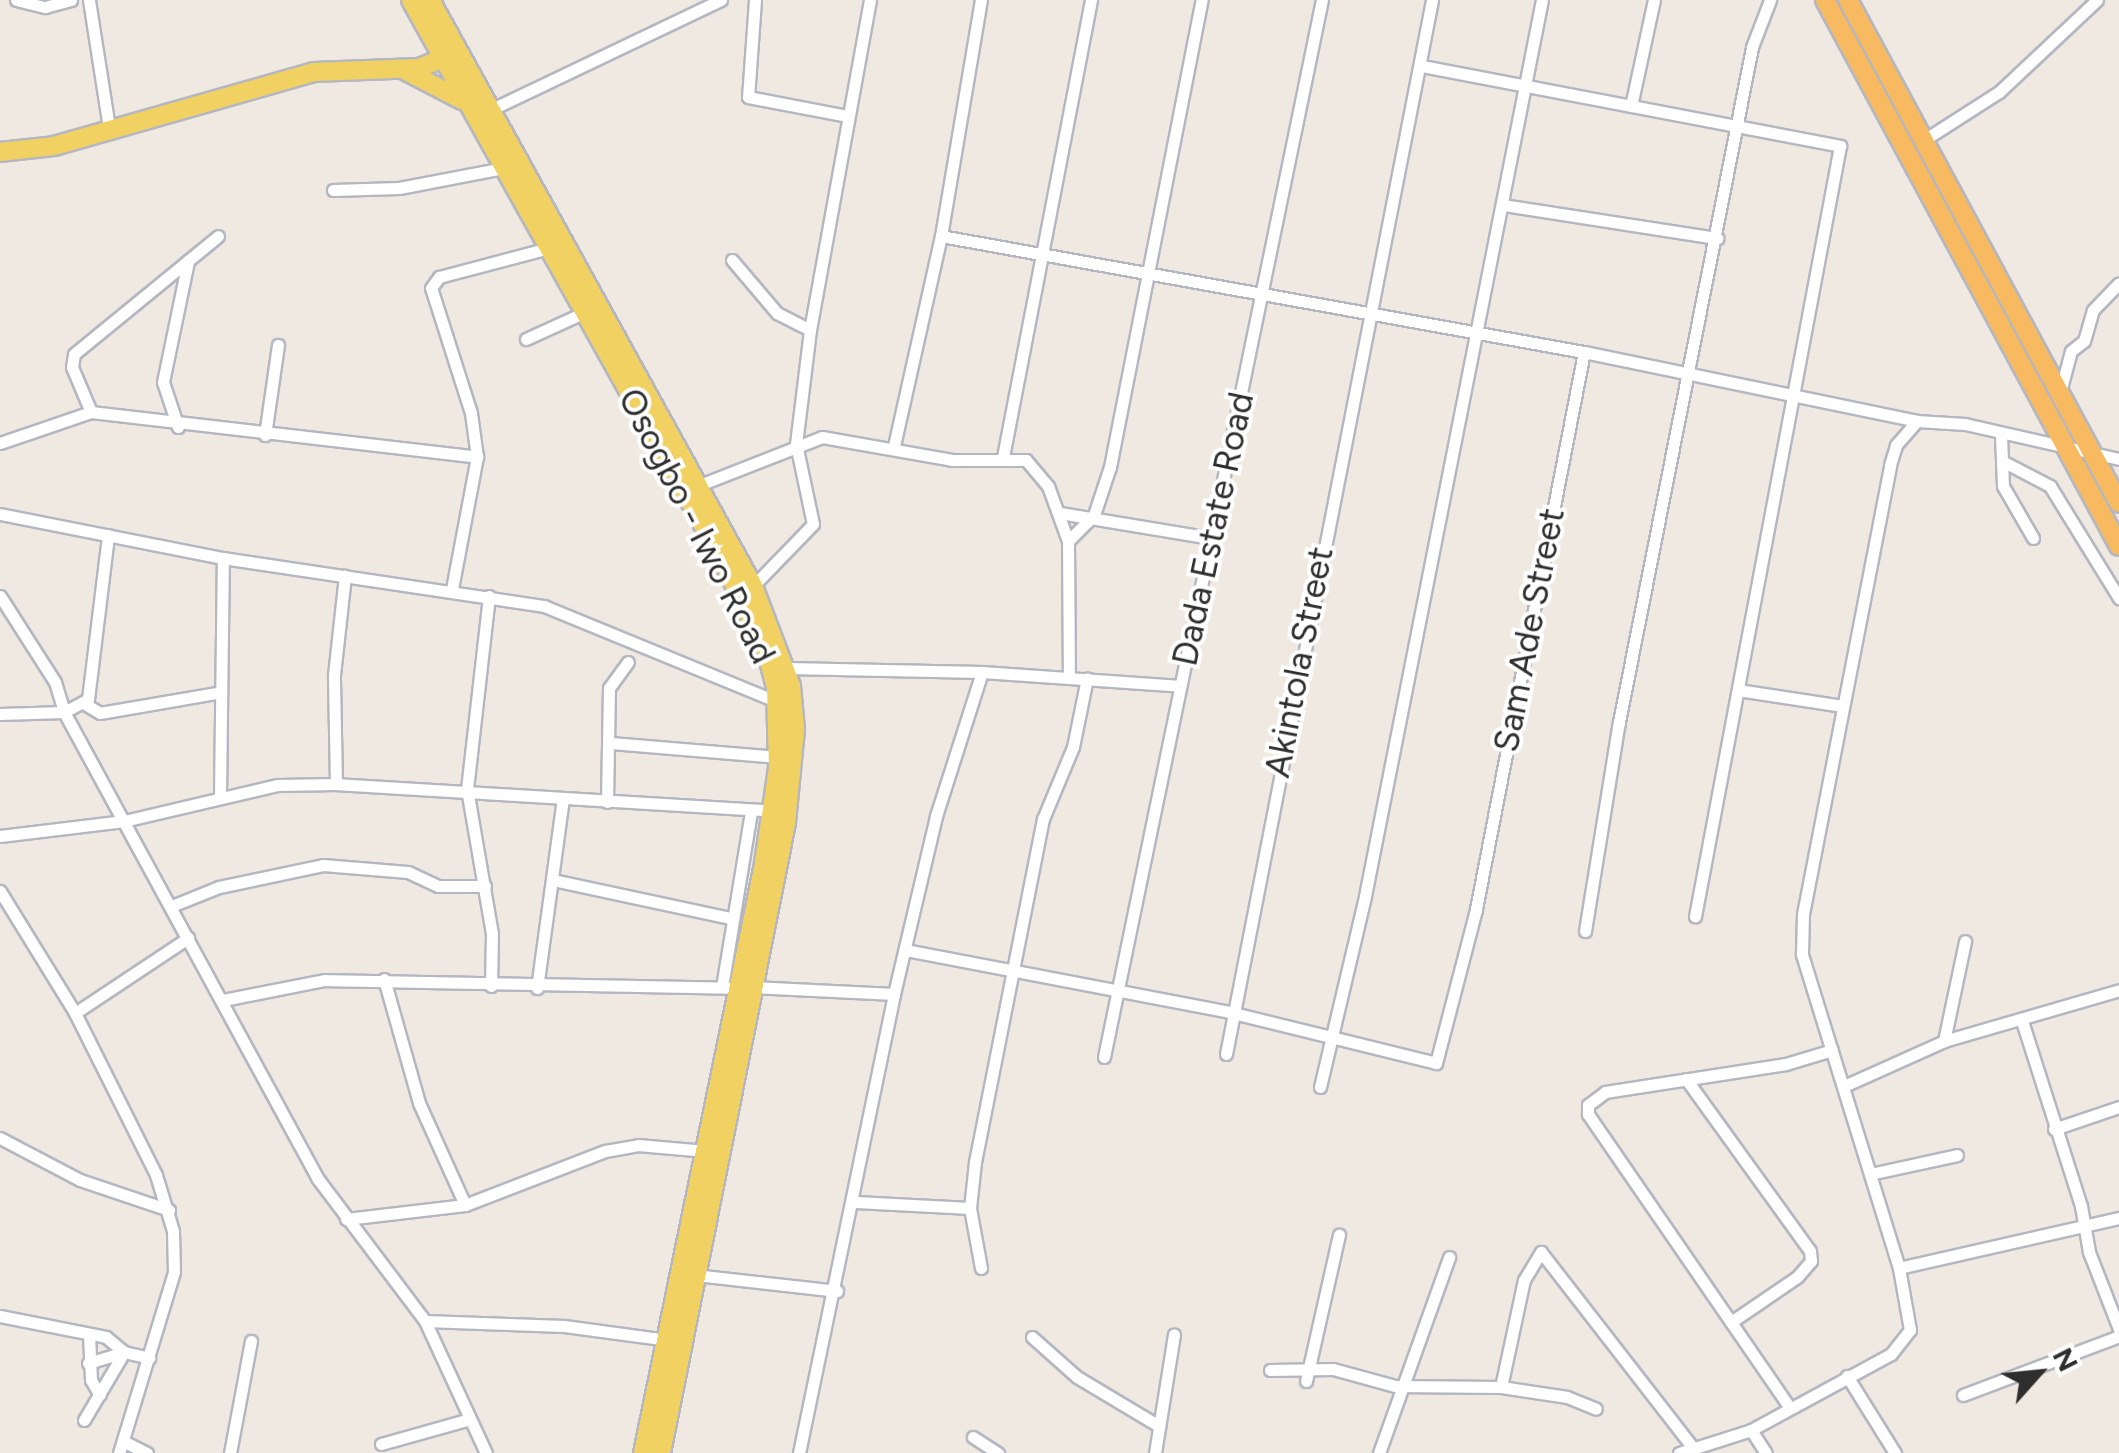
<!DOCTYPE html>
<html>
<head>
<meta charset="utf-8">
<style>
  body { margin:0 }
  #map { position:relative; width:2119px; height:1453px; overflow:hidden; background:#efe9e1; font-family:Figtree,sans-serif }
  div>[style] { position:absolute }
  .roads { filter:drop-shadow(2px 0 #b4b7c1) drop-shadow(-2px 0 #b4b7c1) drop-shadow(0 2px #b4b7c1) drop-shadow(0 -2px #b4b7c1) }
  .minor>* { height:11px; margin:-5.5px; padding:0 5.5px; transform-origin:5.5px; border-radius:5.5px; background:#fff }
  .primary>* { height:18px; margin:-9px; padding:0 9px; transform-origin:9px; border-radius:9px; background:#f2d163 }
  .trunk>* { height:18px; margin:-9px; padding:0 9px; transform-origin:9px; border-radius:9px; background:#f8ba60 }
  span { translate:-50% -50%; white-space:nowrap; text-align:center; line-height:1.15; -webkit-text-stroke:8px #fff; paint-order:stroke }
  .street-label { font-size:35px; color:#2e2e2e }
  .north { position:absolute; left:1989px; top:1323px; width:100px; height:100px; -webkit-text-stroke:8px #fff; paint-order:stroke; rotate:63deg; font-size:28px; font-weight:700; line-height:40px; text-align:center; color:#2e2e2e }
  .north::after { content:''; display:block; margin:auto; width:35px; height:45px; background:#2e2e2e; clip-path:polygon(50% 0,100% 100%,50% 72%,0 100%) }
</style>
</head>
<body>
<div id="map">
  <div class="roads">
    <div class="minor">
      <i style="left:16px;top:0;width:30px;rotate:14deg"></i>
      <i style="left:45px;top:7px;width:27px;rotate:-15deg"></i>
      <i style="left:89px;top:0;width:130px;rotate:81.1deg"></i>
      <i style="left:755px;top:0;width:97px;rotate:94.1deg"></i>
      <i style="left:748px;top:97px;width:102px;rotate:10.8deg"></i>
      <i style="left:1422px;top:66px;width:426px;rotate:10.8deg"></i>
      <i style="left:1840px;top:146px;width:784px;rotate:100.66deg"></i>
      <i style="left:1631px;top:106px;width:108px;rotate:-77.8deg"></i>
      <i style="left:490px;top:110px;width:256px;rotate:-25.5deg"></i>
      <i style="left:1927px;top:138px;width:85px;rotate:-32.6deg"></i>
      <i style="left:1999px;top:92px;width:134px;rotate:-43.2deg"></i>
      <i style="left:333px;top:190px;width:66px;rotate:-1.7deg"></i>
      <i style="left:399px;top:188px;width:107px;rotate:-10.8deg"></i>
      <i style="left:1503px;top:205px;width:217px;rotate:8.8deg"></i>
      <i style="left:941px;top:236px;width:653px;rotate:10.23deg"></i>
      <i style="left:1584px;top:352px;width:340px;rotate:11.7deg"></i>
      <i style="left:1917px;top:421px;width:48px;rotate:3.6deg"></i>
      <i style="left:1965px;top:424px;width:158px;rotate:12.8deg"></i>
      <i style="left:732px;top:260px;width:70px;rotate:49.7deg"></i>
      <i style="left:777px;top:313px;width:37px;rotate:27deg"></i>
      <i style="left:526px;top:339px;width:65px;rotate:-24.6deg"></i>
      <i style="left:2060px;top:392px;width:42px;rotate:-75deg"></i>
      <i style="left:2071px;top:351px;width:16px;rotate:-38deg"></i>
      <i style="left:2084px;top:341px;width:32px;rotate:-74deg"></i>
      <i style="left:2093px;top:310px;width:37px;rotate:-46deg"></i>
      <i style="left:91px;top:412px;width:49px;rotate:-112.9deg"></i>
      <i style="left:72px;top:367px;width:13px;rotate:-81deg"></i>
      <i style="left:74px;top:354px;width:186px;rotate:-39.3deg"></i>
      <i style="left:178px;top:427px;width:47px;rotate:-108.4deg"></i>
      <i style="left:163px;top:382px;width:124px;rotate:-78.3deg"></i>
      <i style="left:265px;top:435px;width:91px;rotate:-81.8deg"></i>
      <i style="left:2001px;top:436px;width:50px;rotate:87.7deg"></i>
      <i style="left:2003px;top:486px;width:60px;rotate:60deg"></i>
      <i style="left:0;top:443px;width:96px;rotate:-18.8deg"></i>
      <i style="left:91px;top:412px;width:389px;rotate:6.6deg"></i>
      <i style="left:894px;top:446px;width:215px;rotate:-77.4deg"></i>
      <i style="left:941px;top:236px;width:239px;rotate:-80.4deg"></i>
      <i style="left:1003px;top:457px;width:465px;rotate:-79.1deg"></i>
      <i style="left:2006px;top:463px;width:50px;rotate:27.6deg"></i>
      <i style="left:2050px;top:486px;width:132px;rotate:58.4deg"></i>
      <i style="left:697px;top:486px;width:134px;rotate:-21.4deg"></i>
      <i style="left:822px;top:437px;width:132px;rotate:10deg"></i>
      <i style="left:952px;top:460px;width:74px"></i>
      <i style="left:1026px;top:460px;width:34px;rotate:50deg"></i>
      <i style="left:1048px;top:486px;width:59px;rotate:70deg"></i>
      <i style="left:1068px;top:541px;width:136px;rotate:89.6deg"></i>
      <i style="left:1060px;top:513px;width:153px;rotate:9.4deg"></i>
      <i style="left:0;top:514px;width:227px;rotate:11.2deg"></i>
      <i style="left:223px;top:558px;width:325px;rotate:8.5deg"></i>
      <i style="left:544px;top:606px;width:253px;rotate:22.3deg"></i>
      <i style="left:1068px;top:541px;width:37px;rotate:-45deg"></i>
      <i style="left:1094px;top:515px;width:51px;rotate:-71.6deg"></i>
      <i style="left:1110px;top:467px;width:476px;rotate:-78.9deg"></i>
      <i style="left:753px;top:586px;width:86px;rotate:-45.9deg"></i>
      <i style="left:813px;top:524px;width:82px;rotate:-102deg"></i>
      <i style="left:796px;top:444px;width:115px;rotate:-83deg"></i>
      <i style="left:810px;top:330px;width:335px;rotate:-79.7deg"></i>
      <i style="left:452px;top:589px;width:134px;rotate:-79.3deg"></i>
      <i style="left:477px;top:457px;width:44px;rotate:-97.8deg"></i>
      <i style="left:471px;top:413px;width:131px;rotate:-107.7deg"></i>
      <i style="left:431px;top:288px;width:14px;rotate:-54deg"></i>
      <i style="left:439px;top:277px;width:114px;rotate:-14.8deg"></i>
      <i style="left:0;top:596px;width:102px;rotate:57.4deg"></i>
      <i style="left:55px;top:682px;width:31px;rotate:73deg"></i>
      <i style="left:64px;top:712px;width:532px;rotate:61.46deg"></i>
      <i style="left:318px;top:1179px;width:178px;rotate:53deg"></i>
      <i style="left:425px;top:1321px;width:145px;rotate:65.2deg"></i>
      <i style="left:489px;top:596px;width:194px;rotate:96.5deg"></i>
      <i style="left:467px;top:789px;width:146px;rotate:80.2deg"></i>
      <i style="left:492px;top:933px;width:53px;rotate:91.1deg"></i>
      <i style="left:787px;top:668px;width:195px;rotate:1.2deg"></i>
      <i style="left:982px;top:672px;width:199px;rotate:4deg"></i>
      <i style="left:1738px;top:690px;width:106px;rotate:8.7deg"></i>
      <i style="left:85px;top:704px;width:17px;rotate:31deg"></i>
      <i style="left:100px;top:713px;width:123px;rotate:-9.8deg"></i>
      <i style="left:0;top:714px;width:64px;rotate:-1.8deg"></i>
      <i style="left:64px;top:712px;width:27px;rotate:-28deg"></i>
      <i style="left:88px;top:699px;width:165px;rotate:-83deg"></i>
      <i style="left:611px;top:743px;width:168px;rotate:4.8deg"></i>
      <i style="left:336px;top:784px;width:109px;rotate:-91.1deg"></i>
      <i style="left:334px;top:675px;width:100px;rotate:-83.7deg"></i>
      <i style="left:220px;top:796px;width:238px;rotate:-89.3deg"></i>
      <i style="left:607px;top:802px;width:114px;rotate:-89deg"></i>
      <i style="left:609px;top:688px;width:32px;rotate:-54deg"></i>
      <i style="left:0;top:836px;width:125px;rotate:-6.9deg"></i>
      <i style="left:124px;top:821px;width:158px;rotate:-13.2deg"></i>
      <i style="left:278px;top:785px;width:58px;rotate:-1deg"></i>
      <i style="left:336px;top:784px;width:438px;rotate:3.5deg"></i>
      <i style="left:553px;top:880px;width:181px;rotate:12.1deg"></i>
      <i style="left:0;top:891px;width:143px;rotate:58.4deg"></i>
      <i style="left:75px;top:1013px;width:181px;rotate:63.4deg"></i>
      <i style="left:156px;top:1175px;width:59px;rotate:73.1deg"></i>
      <i style="left:173px;top:1231px;width:41px;rotate:88.6deg"></i>
      <i style="left:174px;top:1272px;width:189px;rotate:106.9deg"></i>
      <i style="left:174px;top:905px;width:48px;rotate:-21.8deg"></i>
      <i style="left:219px;top:887px;width:106px;rotate:-11.9deg"></i>
      <i style="left:323px;top:865px;width:85px;rotate:4.7deg"></i>
      <i style="left:408px;top:872px;width:33px;rotate:25deg"></i>
      <i style="left:438px;top:886px;width:47px"></i>
      <i style="left:1585px;top:931px;width:212px;rotate:-80.8deg"></i>
      <i style="left:1619px;top:722px;width:688px;rotate:-78.85deg"></i>
      <i style="left:1752px;top:47px;width:50px;rotate:-69deg"></i>
      <i style="left:905px;top:950px;width:330px;rotate:10.8deg"></i>
      <i style="left:1229px;top:1012px;width:213px;rotate:13.8deg"></i>
      <i style="left:1436px;top:1063px;width:159px;rotate:-75.4deg"></i>
      <i style="left:1476px;top:909px;width:567px;rotate:-79.03deg"></i>
      <i style="left:384px;top:979px;width:129px;rotate:74.2deg"></i>
      <i style="left:419px;top:1103px;width:112px;rotate:65.7deg"></i>
      <i style="left:722px;top:987px;width:177px;rotate:-80.6deg"></i>
      <i style="left:752px;top:987px;width:142px;rotate:2.8deg"></i>
      <i style="left:537px;top:988px;width:191px;rotate:-82.2deg"></i>
      <i style="left:223px;top:1000px;width:104px;rotate:-11.1deg"></i>
      <i style="left:325px;top:980px;width:414px;rotate:1.1deg"></i>
      <i style="left:75px;top:1013px;width:136px;rotate:-33.6deg"></i>
      <i style="left:2022px;top:1021px;width:194px;rotate:72.3deg"></i>
      <i style="left:2081px;top:1206px;width:47px;rotate:80.1deg"></i>
      <i style="left:2089px;top:1252px;width:83px;rotate:68.7deg"></i>
      <i style="left:1944px;top:1041px;width:102px;rotate:-78.1deg"></i>
      <i style="left:1226px;top:1054px;width:1074px;rotate:-78.94deg"></i>
      <i style="left:1104px;top:1057px;width:1079px;rotate:-78.35deg"></i>
      <i style="left:1686px;top:1079px;width:212px;rotate:54.2deg"></i>
      <i style="left:1810px;top:1251px;width:10px;rotate:84deg"></i>
      <i style="left:1811px;top:1261px;width:21px;rotate:131deg"></i>
      <i style="left:1797px;top:1277px;width:80px;rotate:145.7deg"></i>
      <i style="left:1844px;top:1086px;width:110px;rotate:-24.2deg"></i>
      <i style="left:1944px;top:1041px;width:182px;rotate:-16.2deg"></i>
      <i style="left:1320px;top:1087px;width:196px;rotate:-76.7deg"></i>
      <i style="left:1365px;top:896px;width:913px;rotate:-78.83deg"></i>
      <i style="left:2054px;top:1129px;width:69px;rotate:-18.7deg"></i>
      <i style="left:0;top:1138px;width:90px;rotate:27.7deg"></i>
      <i style="left:80px;top:1180px;width:94px;rotate:18.6deg"></i>
      <i style="left:1870px;top:1174px;width:89px;rotate:-12.3deg"></i>
      <i style="left:856px;top:1202px;width:114px;rotate:3deg"></i>
      <i style="left:346px;top:1219px;width:120px;rotate:-6.7deg"></i>
      <i style="left:465px;top:1205px;width:150px;rotate:-21.1deg"></i>
      <i style="left:605px;top:1151px;width:34px;rotate:-10deg"></i>
      <i style="left:638px;top:1145px;width:68px;rotate:5deg"></i>
      <i style="left:981px;top:1268px;width:61px;rotate:-100.4deg"></i>
      <i style="left:970px;top:1208px;width:46px;rotate:-83.8deg"></i>
      <i style="left:975px;top:1162px;width:350px;rotate:-78.8deg"></i>
      <i style="left:1043px;top:819px;width:78px;rotate:-67.4deg"></i>
      <i style="left:1073px;top:747px;width:70px;rotate:-78.5deg"></i>
      <i style="left:1899px;top:1268px;width:226px;rotate:-12.8deg"></i>
      <i style="left:695px;top:1275px;width:143px;rotate:6.4deg"></i>
      <i style="left:0;top:1316px;width:108px;rotate:11.2deg"></i>
      <i style="left:106px;top:1337px;width:23px;rotate:40deg"></i>
      <i style="left:425px;top:1321px;width:139px;rotate:2.1deg"></i>
      <i style="left:564px;top:1326px;width:104px;rotate:7.7deg"></i>
      <i style="left:89px;top:1334px;width:46px;rotate:87.5deg"></i>
      <i style="left:91px;top:1380px;width:17px;rotate:59deg"></i>
      <i style="left:1032px;top:1337px;width:60px;rotate:41.6deg"></i>
      <i style="left:1077px;top:1377px;width:96px;rotate:30.9deg"></i>
      <i style="left:88px;top:1363px;width:38px;rotate:-17deg"></i>
      <i style="left:124px;top:1352px;width:26px;rotate:13deg"></i>
      <i style="left:1270px;top:1370px;width:63px;rotate:-0.9deg"></i>
      <i style="left:1333px;top:1369px;width:64px;rotate:15.3deg"></i>
      <i style="left:1395px;top:1386px;width:106px;rotate:0.5deg"></i>
      <i style="left:1501px;top:1387px;width:67px;rotate:8.6deg"></i>
      <i style="left:1567px;top:1397px;width:31px;rotate:22deg"></i>
      <i style="left:1847px;top:1376px;width:91px;rotate:58.1deg"></i>
      <i style="left:1306px;top:1381px;width:150px;rotate:-77.3deg"></i>
      <i style="left:1501px;top:1387px;width:109px;rotate:-77.9deg"></i>
      <i style="left:1524px;top:1280px;width:33px;rotate:-59deg"></i>
      <i style="left:1541px;top:1252px;width:248px;rotate:52.2deg"></i>
      <i style="left:1963px;top:1395px;width:167px;rotate:-20.7deg"></i>
      <i style="left:1790px;top:1408px;width:357px;rotate:-124.5deg"></i>
      <i style="left:1588px;top:1114px;width:9px;rotate:-90deg"></i>
      <i style="left:1588px;top:1105px;width:21px;rotate:-37deg"></i>
      <i style="left:1605px;top:1092px;width:183px;rotate:-8.8deg"></i>
      <i style="left:1786px;top:1064px;width:48px;rotate:-16.9deg"></i>
      <i style="left:84px;top:1420px;width:79px;rotate:-59.5deg"></i>
      <i style="left:1751px;top:1430px;width:27px;rotate:57deg"></i>
      <i style="left:973px;top:1437px;width:30px;rotate:33deg"></i>
      <i style="left:123px;top:1441px;width:27px;rotate:27deg"></i>
      <i style="left:381px;top:1444px;width:92px;rotate:-15.7deg"></i>
      <i style="left:230px;top:1453px;width:114px;rotate:-79.4deg"></i>
      <i style="left:799px;top:1453px;width:469px;rotate:-78.3deg"></i>
      <i style="left:894px;top:994px;width:183px;rotate:-76.7deg"></i>
      <i style="left:936px;top:816px;width:151px;rotate:-72.3deg"></i>
      <i style="left:1155px;top:1453px;width:120px;rotate:-80.9deg"></i>
      <i style="left:1379px;top:1453px;width:208px;rotate:-70.3deg"></i>
      <i style="left:1679px;top:1453px;width:76px;rotate:-17.7deg"></i>
      <i style="left:1751px;top:1430px;width:159px;rotate:-28.5deg"></i>
      <i style="left:1891px;top:1354px;width:31px;rotate:-52deg"></i>
      <i style="left:1910px;top:1330px;width:63px;rotate:-100.1deg"></i>
      <i style="left:1899px;top:1268px;width:329px;rotate:-107.2deg"></i>
      <i style="left:1802px;top:954px;width:40px;rotate:-88.6deg"></i>
      <i style="left:1803px;top:914px;width:457px;rotate:-79deg"></i>
      <i style="left:1890px;top:465px;width:21px;rotate:-73deg"></i>
      <i style="left:1896px;top:445px;width:32px;rotate:-49deg"></i>
    </div>
    <div class="primary">
      <i style="left:411px;top:0;width:637px;rotate:60.9deg"></i>
      <i style="left:721px;top:557px;width:103px;rotate:64.2deg"></i>
      <i style="left:766px;top:650px;width:38px;rotate:75deg"></i>
      <i style="left:776px;top:687px;width:81px;rotate:88.6deg"></i>
      <i style="left:778px;top:768px;width:102px;rotate:98.4deg"></i>
      <i style="left:763px;top:869px;width:596px;rotate:101.61deg"></i>
      <i style="left:430px;top:0;width:669px;rotate:61.14deg"></i>
      <i style="left:753px;top:586px;width:107px;rotate:69.2deg"></i>
      <i style="left:791px;top:686px;width:43px;rotate:84.7deg"></i>
      <i style="left:795px;top:729px;width:94px;rotate:95.5deg"></i>
      <i style="left:786px;top:823px;width:642px;rotate:101.22deg"></i>
      <i style="left:406px;top:71px;width:63px;rotate:27.4deg"></i>
      <i style="left:0;top:152px;width:54px;rotate:-6.3deg"></i>
      <i style="left:54px;top:146px;width:270px;rotate:-15.9deg"></i>
      <i style="left:314px;top:72px;width:105px;rotate:-2.2deg"></i>
      <i style="left:419px;top:68px;width:35px;rotate:-22deg"></i>
    </div>
    <div class="trunk">
      <i style="left:1825px;top:0;width:620px;rotate:61.7deg"></i>
      <i style="left:1848px;top:0;width:571px;rotate:61.69deg"></i>
    </div>
  </div>
  <div class="street-label">
    <span style="left:697px;top:526px;rotate:63deg">Osogbo - Iwo Road</span>
    <span style="left:1213px;top:529px;rotate:-78deg">Dada Estate Road</span>
    <span style="left:1529px;top:630px;rotate:-79deg">Sam Ade Street</span>
    <span style="left:1299px;top:662px;rotate:-79deg">Akintola Street</span>
  </div>
  <div class="north">N</div>
</div>
</body>
</html>
